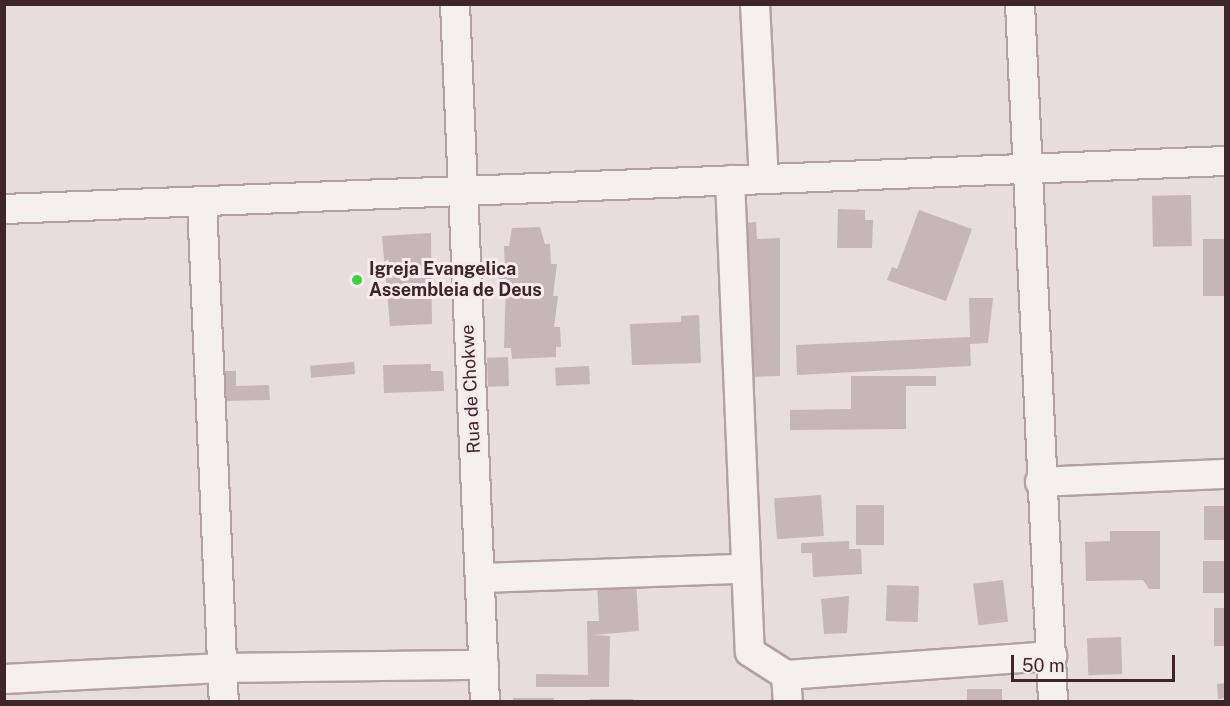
<!DOCTYPE html>
<html>
<head>
<meta charset="utf-8">
<style>
  body { margin:0 }
  #map { position:relative; width:1230px; height:706px; overflow:hidden; background:#e7dcde; font-family:"Public Sans",sans-serif }
  div>[style] { position:absolute }
  .building>* { inset:0; background:#c7b6b9; transform-origin:0 0 }
  .roads { filter:drop-shadow(2px 0 #b1a1a4) drop-shadow(-2px 0 #b1a1a4) drop-shadow(0 2px #b1a1a4) drop-shadow(0 -2px #b1a1a4) }
  .minor>* { height:28px; margin:-14px; padding:0 14px; transform-origin:14px; border-radius:14px; background:#f5eff0 }
  .dots>* { width:16px; height:16px; translate:-50% -50%; box-sizing:border-box; border:3px solid #f5ebed; border-radius:50% }
  span { translate:-50% -50%; white-space:nowrap; text-align:center; line-height:1.15; -webkit-text-stroke:6px #f5ebed; paint-order:stroke }
  .poi-label { font-size:18px; color:#3e252a; font-weight:700 }
  .left { translate:0 -50%; text-align:left }
  .street-label { font-size:18px; color:#3e252a }
  .frame { position:absolute; inset:0; border:6px solid #3e252a; pointer-events:none }
  .scale { position:absolute; left:1011px; top:655px; width:164px; height:27px; box-sizing:border-box; border:3px solid #3e252a; border-top:0; padding-left:8px; font-size:18px; line-height:21px; white-space:nowrap; color:#3e252a; -webkit-text-stroke:4px #f5ebed; paint-order:stroke }
</style>
</head>
<body>
<div id="map">
  <div class="building">
    <i style="left:1191px;top:195px;width:51px;height:39px;rotate:89deg"></i>
    <i style="clip-path:polygon(838px 209px,865px 210px,865px 220px,873px 220px,872px 248px,837px 248px)"></i>
    <i style="clip-path:polygon(919px 210px,972px 229px,946px 301px,887px 280px,892px 267px,897px 269px)"></i>
    <i style="clip-path:polygon(756px 222px,757px 239px,780px 238px,780px 376px,750px 377px,744px 223px)"></i>
    <i style="clip-path:polygon(540px 227px,545px 244px,550px 244px,551px 264px,557px 264px,553px 296px,558px 296px,554px 327px,560px 327px,561px 347px,556px 347px,556px 357px,512px 359px,511px 348px,504px 348px,506px 282px,499px 282px,499px 268px,505px 268px,504px 246px,509px 246px,512px 228px)"></i>
    <i style="clip-path:polygon(431px 233px,432px 324px,390px 326px,382px 236px)"></i>
    <i style="left:1226px;top:239px;width:57px;height:23px;rotate:90deg"></i>
    <i style="clip-path:polygon(969px 298px,993px 298px,988px 343px,970px 344px,971px 366px,797px 375px,796px 345px,970px 337px)"></i>
    <i style="clip-path:polygon(699px 315px,701px 363px,632px 365px,630px 324px,681px 322px,681px 316px)"></i>
    <i style="left:508px;top:357px;width:29px;height:21px;rotate:88deg"></i>
    <i style="left:354px;top:362px;width:12px;height:44px;rotate:85deg"></i>
    <i style="clip-path:polygon(431px 364px,431px 371px,443px 371px,444px 391px,384px 393px,383px 365px)"></i>
    <i style="left:589px;top:366px;width:18px;height:34px;rotate:87deg"></i>
    <i style="clip-path:polygon(222px 371px,236px 371px,236px 386px,269px 385px,270px 400px,223px 401px)"></i>
    <i style="clip-path:polygon(851px 376px,936px 376px,936px 386px,906px 386px,906px 429px,790px 430px,790px 410px,851px 409px)"></i>
    <i style="left:821px;top:495px;width:41px;height:47px;rotate:86deg"></i>
    <i style="left:856px;top:505px;width:28px;height:40px"></i>
    <i style="left:1204px;top:506px;width:22px;height:34px"></i>
    <i style="clip-path:polygon(1110px 531px,1160px 531px,1160px 589px,1149px 589px,1143px 580px,1086px 581px,1085px 542px,1110px 541px)"></i>
    <i style="clip-path:polygon(849px 541px,849px 549px,861px 549px,862px 574px,813px 577px,812px 553px,801px 553px,801px 543px)"></i>
    <i style="left:1226px;top:561px;width:32px;height:23px;rotate:90deg"></i>
    <i style="clip-path:polygon(636px 580px,639px 631px,593px 635px,610px 636px,609px 687px,536px 687px,536px 674px,588px 675px,587px 621px,599px 621px,597px 582px)"></i>
    <i style="left:1003px;top:580px;width:42px;height:30px;rotate:83deg"></i>
    <i style="left:887px;top:585px;width:32px;height:36px;rotate:2deg"></i>
    <i style="clip-path:polygon(849px 596px,847px 633px,824px 634px,821px 599px)"></i>
    <i style="left:1226px;top:608px;width:38px;height:12px;rotate:90deg"></i>
    <i style="left:1121px;top:637px;width:37px;height:34px;rotate:88deg"></i>
    <i style="clip-path:polygon(1226px 683px,1226px 698px,1218px 699px,1217px 684px)"></i>
    <i style="left:1002px;top:689px;width:13px;height:35px;rotate:90deg"></i>
    <i style="left:513px;top:698px;width:41px;height:4px"></i>
    <i style="left:590px;top:699px;width:43px;height:3px"></i>
  </div>
  <div class="roads">
    <div class="minor">
      <i style="left:455px;top:4px;width:699px;rotate:87.54deg"></i>
      <i style="left:755px;top:4px;width:175px;rotate:87.1deg"></i>
      <i style="left:1020px;top:4px;width:699px;rotate:87.29deg"></i>
      <i style="left:730px;top:180px;width:472px;rotate:87.6deg"></i>
      <i style="left:750px;top:652px;width:43px;rotate:32.6deg"></i>
      <i style="left:786px;top:675px;width:267px;rotate:-4.1deg"></i>
      <i style="left:202px;top:203px;width:499px;rotate:87.5deg"></i>
      <i style="left:4px;top:209px;width:1223px;rotate:-2.25deg"></i>
      <i style="left:1040px;top:482px;width:186px;rotate:-2.5deg"></i>
      <i style="left:481px;top:578px;width:263px;rotate:-2deg"></i>
      <i style="left:786px;top:675px;width:27px;rotate:86deg"></i>
      <i style="left:4px;top:679px;width:218px;rotate:-2.9deg"></i>
      <i style="left:222px;top:668px;width:262px;rotate:-0.7deg"></i>
    </div>
  </div>
  <div class="dots">
    <i style="left:357px;top:280px;background:#38d53b"></i>
  </div>
  <div class="poi-label">
    <span class="left" style="left:369px;top:280px">Igreja Evangelica<br>Assembleia de Deus</span>
  </div>
  <div class="street-label">
    <span style="left:471px;top:389px;rotate:-93deg">Rua de Chokwe</span>
  </div>
  <div class="frame"></div>
  <div class="scale">50 m</div>
</div>
</body>
</html>
